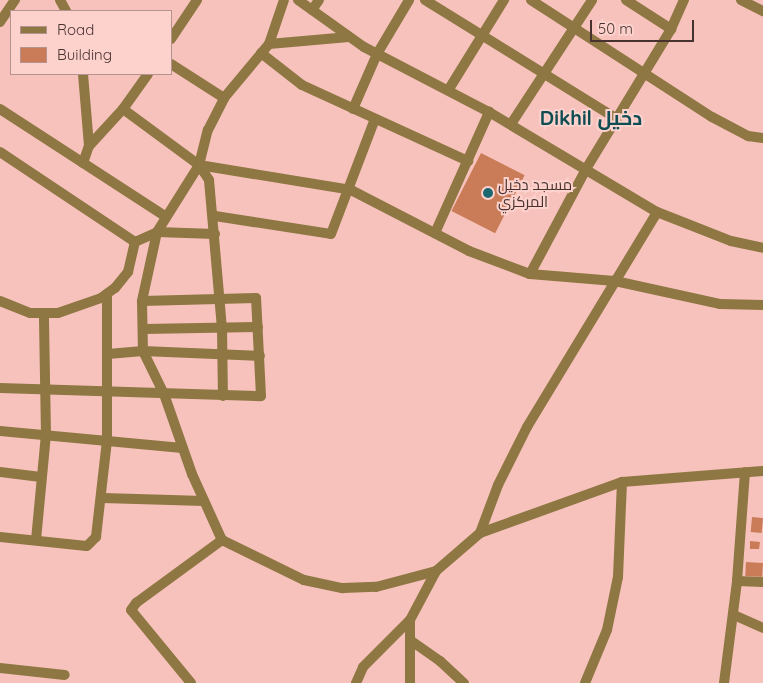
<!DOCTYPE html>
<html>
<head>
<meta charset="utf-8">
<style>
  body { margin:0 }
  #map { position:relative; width:763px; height:683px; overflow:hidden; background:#f7c2bc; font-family:Quicksand,Cairo,sans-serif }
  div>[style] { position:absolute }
  .building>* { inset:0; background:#c97c57; transform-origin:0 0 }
  .street>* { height:10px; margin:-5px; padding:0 5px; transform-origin:5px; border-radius:5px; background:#8e7742 }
  .dots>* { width:14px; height:14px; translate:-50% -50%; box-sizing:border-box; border:2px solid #fdd2cd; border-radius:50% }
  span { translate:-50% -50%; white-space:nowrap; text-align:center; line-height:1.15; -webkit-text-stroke:4px #fdd2cd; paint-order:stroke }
  .poi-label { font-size:15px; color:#473230 }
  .left { translate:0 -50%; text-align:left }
  .district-label { font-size:20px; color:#0f4d53; font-weight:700 }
  .legend { position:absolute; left:10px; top:10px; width:162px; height:65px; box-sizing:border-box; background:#fdd2cd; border:1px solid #b4928e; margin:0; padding:6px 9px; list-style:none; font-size:15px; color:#473230 }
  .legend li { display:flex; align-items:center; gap:10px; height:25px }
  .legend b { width:25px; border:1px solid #b4928e }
  .scale { position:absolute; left:590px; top:20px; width:104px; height:22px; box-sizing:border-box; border:2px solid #473230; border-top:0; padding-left:6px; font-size:15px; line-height:18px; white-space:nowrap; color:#473230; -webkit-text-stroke:4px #fdd2cd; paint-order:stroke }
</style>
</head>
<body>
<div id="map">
  <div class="building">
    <i style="left:481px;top:153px;width:49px;height:65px;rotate:27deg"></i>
    <i style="left:752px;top:517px;width:11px;height:15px;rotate:5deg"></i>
    <i style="clip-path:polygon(750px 541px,760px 542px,759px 549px,750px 549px)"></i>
    <i style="left:746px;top:562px;width:17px;height:14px;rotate:3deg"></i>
  </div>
  <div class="street">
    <i style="left:60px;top:0;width:13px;rotate:61deg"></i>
    <i style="left:298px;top:0;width:81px;rotate:35.5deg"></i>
    <i style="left:364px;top:47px;width:141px;rotate:27.5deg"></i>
    <i style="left:489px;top:112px;width:196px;rotate:30.8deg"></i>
    <i style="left:657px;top:212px;width:79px;rotate:21.4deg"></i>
    <i style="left:731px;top:241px;width:33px;rotate:12deg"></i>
    <i style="left:425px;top:0;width:226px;rotate:31.8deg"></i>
    <i style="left:531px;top:0;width:216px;rotate:32.9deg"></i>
    <i style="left:712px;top:117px;width:41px;rotate:27.8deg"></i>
    <i style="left:748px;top:136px;width:15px;rotate:8deg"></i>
    <i style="left:626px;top:0;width:54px;rotate:32.8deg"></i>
    <i style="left:741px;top:0;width:25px;rotate:27deg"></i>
    <i style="left:312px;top:10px;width:12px;rotate:-55deg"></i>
    <i style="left:0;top:22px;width:27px;rotate:-56deg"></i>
    <i style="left:171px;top:39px;width:47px;rotate:-56.3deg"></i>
    <i style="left:269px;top:44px;width:80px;rotate:-5deg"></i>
    <i style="left:261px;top:53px;width:52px;rotate:38deg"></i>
    <i style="left:302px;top:85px;width:183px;rotate:24.6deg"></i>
    <i style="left:171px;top:64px;width:63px;rotate:32.7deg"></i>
    <i style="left:83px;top:74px;width:72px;rotate:85.2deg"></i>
    <i style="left:449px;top:89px;width:105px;rotate:-58.3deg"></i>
    <i style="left:0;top:109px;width:197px;rotate:33deg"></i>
    <i style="left:123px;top:109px;width:94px;rotate:36.4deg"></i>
    <i style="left:199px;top:165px;width:18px;rotate:56deg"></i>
    <i style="left:209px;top:180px;width:149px;rotate:85deg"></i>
    <i style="left:222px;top:328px;width:68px;rotate:89.2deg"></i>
    <i style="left:353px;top:109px;width:60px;rotate:-66.4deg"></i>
    <i style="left:377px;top:54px;width:63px;rotate:-59.3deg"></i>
    <i style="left:511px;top:124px;width:148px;rotate:-56.8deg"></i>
    <i style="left:0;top:152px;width:162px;rotate:33.7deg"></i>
    <i style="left:83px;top:163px;width:18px;rotate:-71deg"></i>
    <i style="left:89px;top:146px;width:50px;rotate:-47.4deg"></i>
    <i style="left:123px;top:109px;width:43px;rotate:-54.5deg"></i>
    <i style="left:199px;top:165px;width:154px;rotate:9.3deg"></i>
    <i style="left:351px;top:190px;width:133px;rotate:27.3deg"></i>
    <i style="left:469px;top:251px;width:65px;rotate:20.7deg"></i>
    <i style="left:530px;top:274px;width:85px;rotate:4.7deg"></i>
    <i style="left:615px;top:281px;width:107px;rotate:12.4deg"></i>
    <i style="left:720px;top:304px;width:43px;rotate:1.3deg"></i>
    <i style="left:215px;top:216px;width:117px;rotate:8.8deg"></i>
    <i style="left:331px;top:234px;width:123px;rotate:-69.1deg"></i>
    <i style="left:435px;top:233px;width:133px;rotate:-65.9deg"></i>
    <i style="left:215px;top:234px;width:58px;rotate:-178deg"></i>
    <i style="left:157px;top:232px;width:71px;rotate:102.3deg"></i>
    <i style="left:142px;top:301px;width:50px;rotate:88.9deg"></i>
    <i style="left:143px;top:351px;width:48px;rotate:64deg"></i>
    <i style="left:164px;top:394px;width:85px;rotate:70.7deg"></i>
    <i style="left:192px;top:474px;width:72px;rotate:65.6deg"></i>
    <i style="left:222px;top:540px;width:91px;rotate:26deg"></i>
    <i style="left:304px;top:580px;width:40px;rotate:12deg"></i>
    <i style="left:343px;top:588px;width:33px;rotate:-2deg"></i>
    <i style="left:376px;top:587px;width:62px;rotate:-14.9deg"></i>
    <i style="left:530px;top:274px;width:119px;rotate:-61.9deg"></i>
    <i style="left:586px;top:169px;width:164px;rotate:-58.7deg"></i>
    <i style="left:671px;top:29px;width:32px;rotate:-66deg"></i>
    <i style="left:0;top:301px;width:32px;rotate:22deg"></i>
    <i style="left:30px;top:313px;width:28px"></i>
    <i style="left:58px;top:313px;width:46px;rotate:-19.2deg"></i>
    <i style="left:101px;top:298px;width:17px;rotate:-36deg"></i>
    <i style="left:115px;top:288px;width:21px;rotate:-51deg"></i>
    <i style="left:128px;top:272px;width:31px;rotate:-77deg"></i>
    <i style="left:135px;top:242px;width:24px;rotate:-24deg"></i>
    <i style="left:157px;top:232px;width:79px;rotate:-57.9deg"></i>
    <i style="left:199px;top:165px;width:36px;rotate:-76deg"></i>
    <i style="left:208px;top:130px;width:36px;rotate:-63deg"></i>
    <i style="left:224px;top:98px;width:70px;rotate:-50.2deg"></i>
    <i style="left:269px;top:44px;width:46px;rotate:-71.2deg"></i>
    <i style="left:144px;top:329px;width:114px;rotate:-1deg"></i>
    <i style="left:108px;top:354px;width:35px;rotate:-5deg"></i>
    <i style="left:143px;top:351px;width:117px;rotate:2.4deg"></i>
    <i style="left:0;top:388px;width:261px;rotate:1.8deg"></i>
    <i style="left:261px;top:396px;width:98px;rotate:-92.9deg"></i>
    <i style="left:256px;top:298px;width:114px;rotate:178.5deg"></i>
    <i style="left:0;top:431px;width:183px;rotate:5.3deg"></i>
    <i style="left:0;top:472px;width:41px;rotate:7deg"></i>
    <i style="left:103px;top:498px;width:101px;rotate:1.7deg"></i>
    <i style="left:480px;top:533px;width:51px;rotate:-69.4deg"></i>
    <i style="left:498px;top:485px;width:65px;rotate:-63.4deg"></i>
    <i style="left:527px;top:427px;width:251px;rotate:-58.8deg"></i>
    <i style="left:0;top:537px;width:87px;rotate:5.9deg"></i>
    <i style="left:87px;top:546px;width:13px;rotate:-45deg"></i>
    <i style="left:96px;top:537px;width:98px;rotate:-83.5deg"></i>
    <i style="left:107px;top:440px;width:146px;rotate:-90deg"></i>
    <i style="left:36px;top:540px;width:105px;rotate:-84.6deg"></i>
    <i style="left:46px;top:435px;width:120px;rotate:-91deg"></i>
    <i style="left:737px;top:581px;width:26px;rotate:2deg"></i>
    <i style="left:734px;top:615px;width:32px;rotate:24deg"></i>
    <i style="left:410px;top:620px;width:63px;rotate:90deg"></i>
    <i style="left:410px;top:640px;width:37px;rotate:35deg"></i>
    <i style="left:440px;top:661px;width:33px;rotate:43deg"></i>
    <i style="left:0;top:668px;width:65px;rotate:6.1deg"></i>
    <i style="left:191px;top:683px;width:94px;rotate:-129.4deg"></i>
    <i style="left:131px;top:610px;width:9px;rotate:-54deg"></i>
    <i style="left:136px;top:603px;width:107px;rotate:-36.2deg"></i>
    <i style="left:356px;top:683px;width:17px;rotate:-66deg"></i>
    <i style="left:363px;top:667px;width:66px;rotate:-45deg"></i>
    <i style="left:410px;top:620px;width:55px;rotate:-62deg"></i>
    <i style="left:436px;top:571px;width:58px;rotate:-40.8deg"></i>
    <i style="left:480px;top:533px;width:151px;rotate:-19.8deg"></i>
    <i style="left:622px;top:482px;width:141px;rotate:-4.5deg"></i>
    <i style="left:585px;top:683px;width:57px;rotate:-67.5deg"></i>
    <i style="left:607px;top:630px;width:54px;rotate:-78.3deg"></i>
    <i style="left:618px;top:577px;width:95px;rotate:-87.6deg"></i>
    <i style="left:724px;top:683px;width:103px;rotate:-82.7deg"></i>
    <i style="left:737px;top:581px;width:109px;rotate:-85.8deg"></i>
  </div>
  <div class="dots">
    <i style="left:488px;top:193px;background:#1c6871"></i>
  </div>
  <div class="poi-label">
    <span class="left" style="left:498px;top:193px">مسجد دخيل<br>المركزي</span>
  </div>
  <div class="district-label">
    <span style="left:591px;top:117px">Dikhil دخيل</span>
  </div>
  <ul class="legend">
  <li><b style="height:6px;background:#8e7742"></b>Road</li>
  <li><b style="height:14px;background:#c97c57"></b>Building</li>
  </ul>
  <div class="scale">50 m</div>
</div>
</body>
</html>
